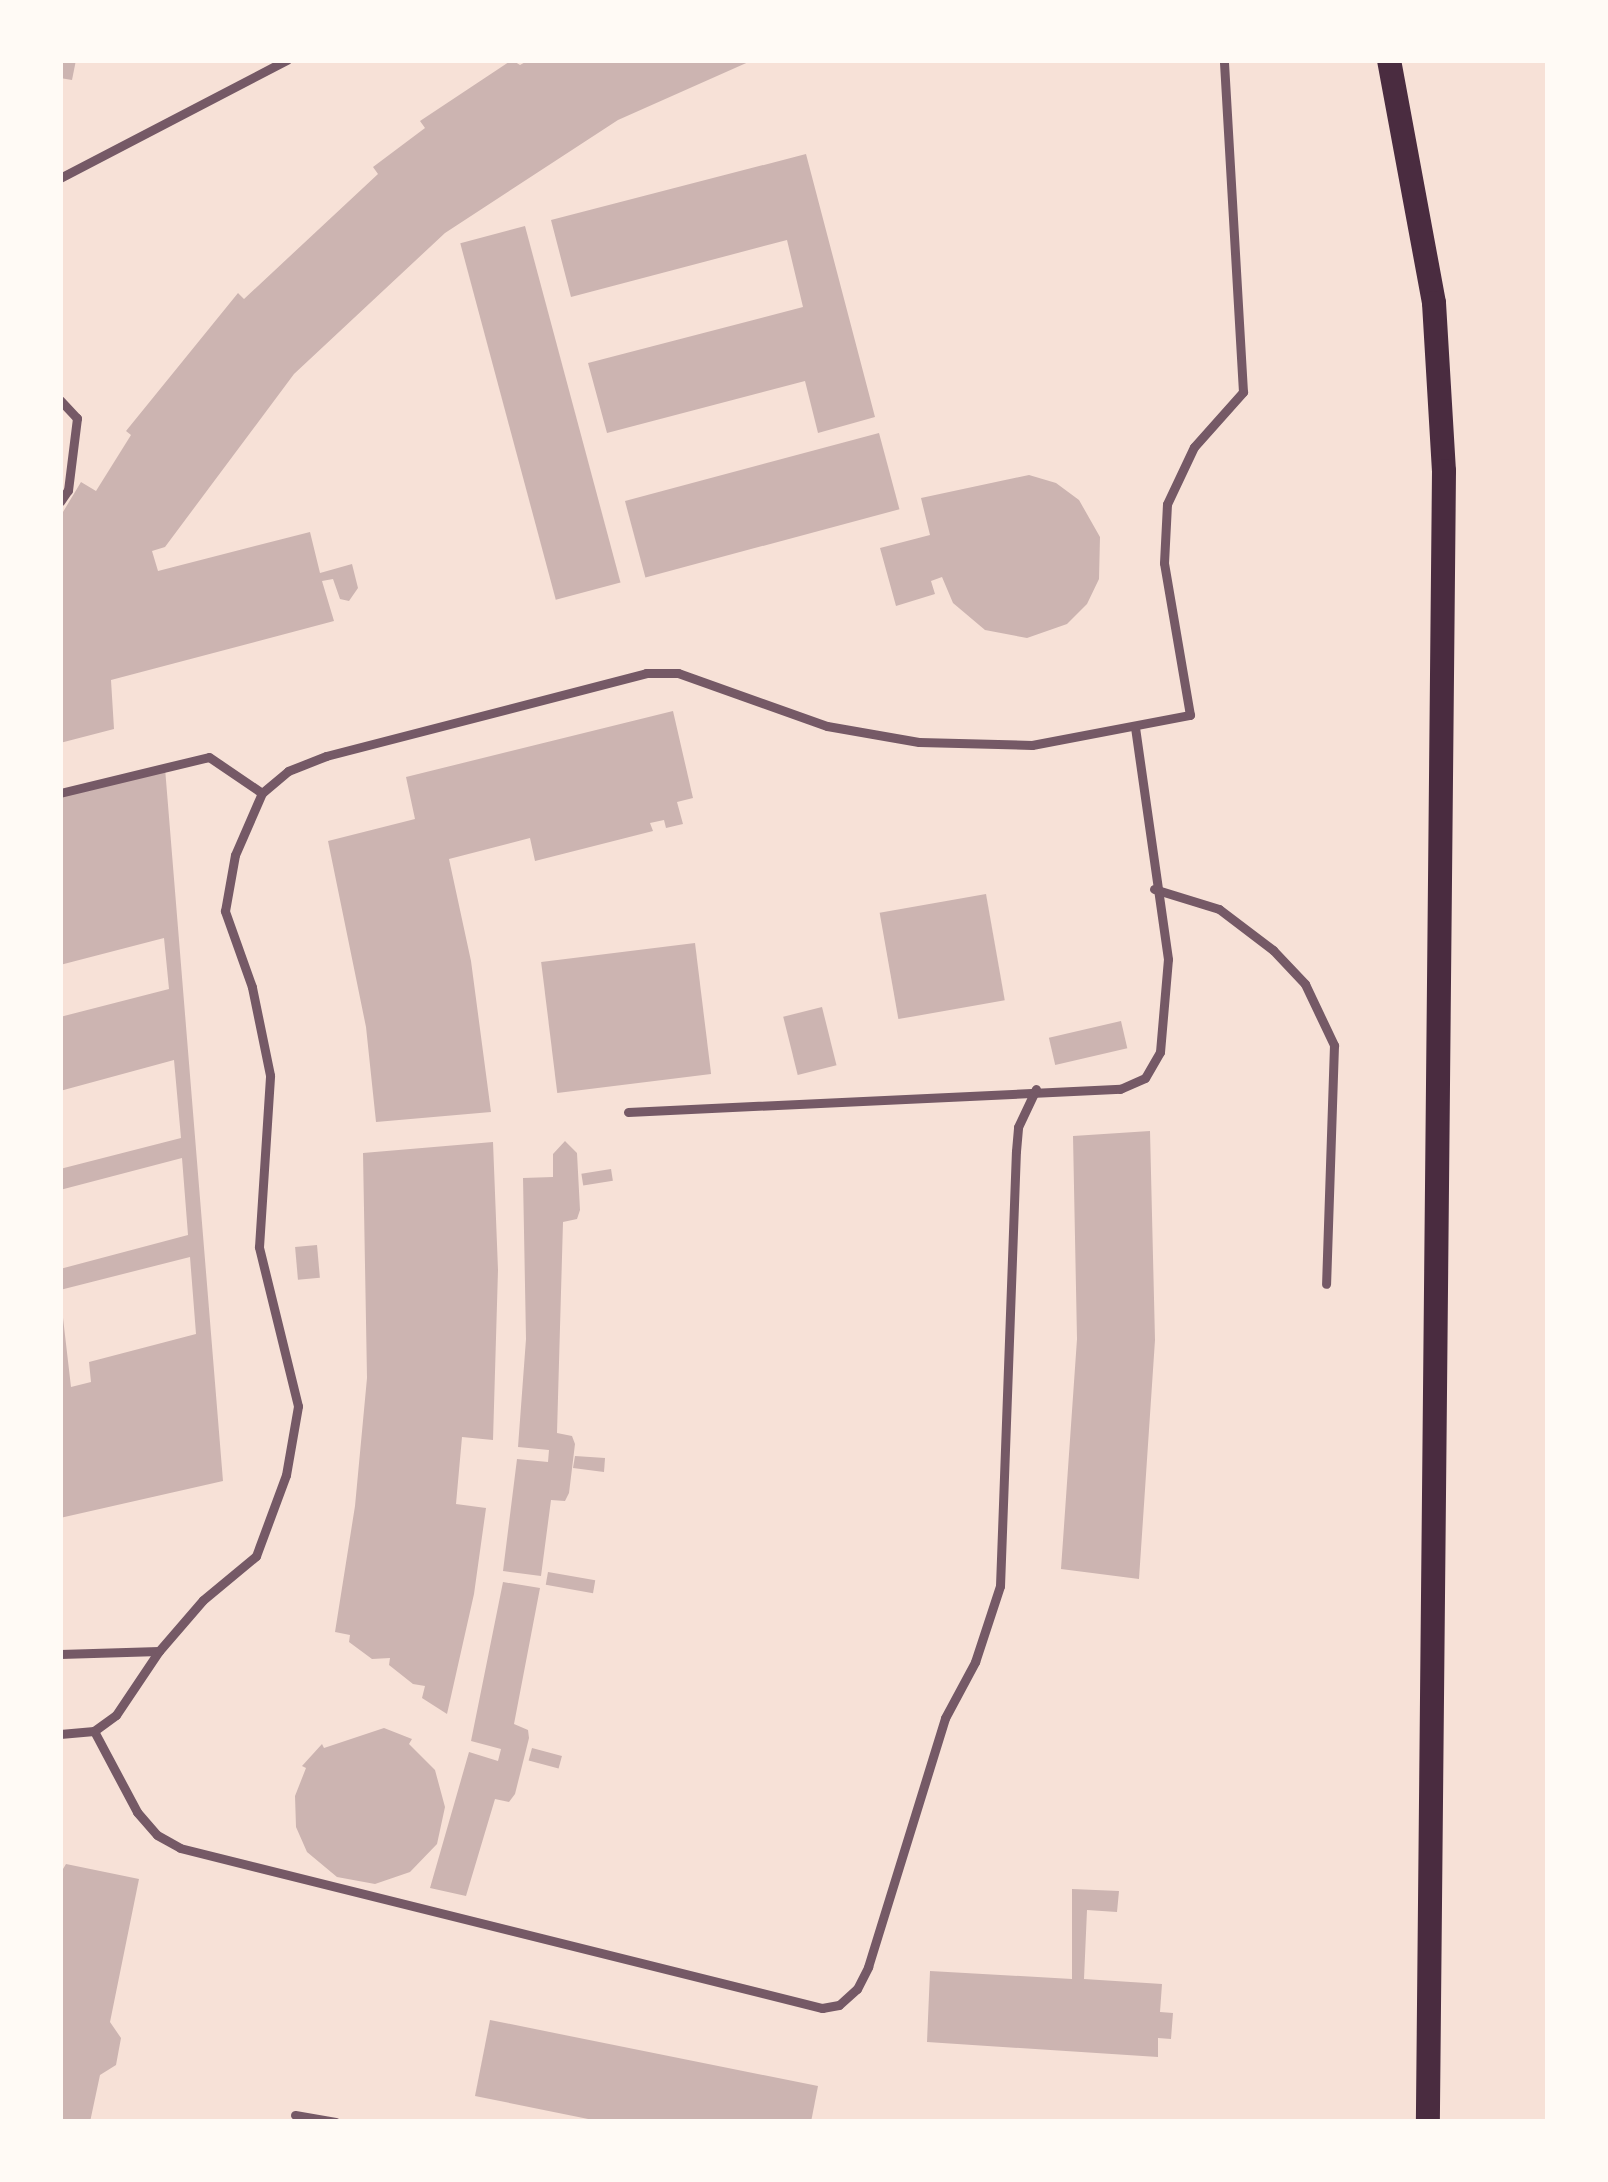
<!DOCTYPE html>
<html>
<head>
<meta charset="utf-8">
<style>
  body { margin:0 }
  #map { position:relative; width:1608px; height:2182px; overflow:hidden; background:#f7e1d7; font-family:"Fira Sans",sans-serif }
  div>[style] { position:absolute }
  .building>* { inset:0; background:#ccb4b1; transform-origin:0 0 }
  .service>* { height:9px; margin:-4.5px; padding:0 4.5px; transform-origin:4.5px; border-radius:4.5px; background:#755966 }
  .secondary>* { height:24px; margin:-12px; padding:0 12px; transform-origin:12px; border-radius:12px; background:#4a2c40 }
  span { translate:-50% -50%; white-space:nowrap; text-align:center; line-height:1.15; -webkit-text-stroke:9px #fffaf5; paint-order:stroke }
  .frame { position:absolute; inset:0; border:63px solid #fffaf5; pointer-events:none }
</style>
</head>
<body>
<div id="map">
  <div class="building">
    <i style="clip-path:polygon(60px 60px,76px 60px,72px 80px,60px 78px)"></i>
    <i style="clip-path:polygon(512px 60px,520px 65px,529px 60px,753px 60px,618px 120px,445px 233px,294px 374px,165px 547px,152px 551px,158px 571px,310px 532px,320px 573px,352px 564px,358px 588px,349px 601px,340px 599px,333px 579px,322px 581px,334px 621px,111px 680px,114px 729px,60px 743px,60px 517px,81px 482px,96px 491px,131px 435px,126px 431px,238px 293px,244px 299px,378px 174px,373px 167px,425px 128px,420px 121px)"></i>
    <i style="clip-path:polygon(806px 154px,875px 417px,818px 433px,805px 381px,607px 433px,588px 363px,803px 307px,787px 240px,571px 297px,551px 220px)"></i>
    <i style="left:525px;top:226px;width:369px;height:67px;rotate:75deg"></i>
    <i style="left:879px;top:433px;width:79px;height:263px;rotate:75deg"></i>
    <i style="clip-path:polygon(1029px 475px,1056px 483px,1079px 500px,1100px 537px,1099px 579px,1087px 604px,1067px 624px,1027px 638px,985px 630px,953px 603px,942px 577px,931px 581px,935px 594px,896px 606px,880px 548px,930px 535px,921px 498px)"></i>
    <i style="clip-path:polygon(673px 711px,693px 798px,677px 802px,683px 824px,666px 828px,664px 820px,650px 823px,653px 831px,535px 861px,530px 838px,449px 859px,471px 961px,491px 1112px,376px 1122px,366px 1027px,328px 841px,415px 819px,406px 777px)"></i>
    <i style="clip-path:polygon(165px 768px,223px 1481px,60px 1518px,60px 1292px,71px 1387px,91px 1382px,89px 1362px,196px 1334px,190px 1257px,60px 1290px,60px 1269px,188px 1235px,182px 1158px,60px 1190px,60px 1169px,181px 1138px,174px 1060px,60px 1091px,60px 1017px,169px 989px,164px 938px,60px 965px,60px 796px)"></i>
    <i style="left:986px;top:894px;width:108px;height:108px;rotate:80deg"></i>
    <i style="left:695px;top:943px;width:132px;height:155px;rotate:83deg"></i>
    <i style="left:822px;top:1007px;width:60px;height:40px;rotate:76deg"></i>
    <i style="left:1121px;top:1021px;width:28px;height:74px;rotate:77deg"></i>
    <i style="clip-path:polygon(1150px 1131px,1155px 1340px,1139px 1579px,1061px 1569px,1077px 1339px,1073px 1136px)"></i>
    <i style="clip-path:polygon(565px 1141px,577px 1153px,580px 1210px,577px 1219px,563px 1222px,557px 1433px,572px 1436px,575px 1444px,569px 1493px,565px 1501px,551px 1500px,541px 1576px,503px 1571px,517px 1459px,548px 1462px,549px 1450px,518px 1447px,526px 1339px,523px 1178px,553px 1177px,553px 1154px)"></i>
    <i style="clip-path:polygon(493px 1142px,498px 1270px,493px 1440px,462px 1437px,456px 1504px,486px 1508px,474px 1594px,447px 1714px,422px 1698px,425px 1686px,413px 1684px,389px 1665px,390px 1658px,372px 1659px,349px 1642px,350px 1635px,335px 1632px,355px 1506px,367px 1378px,363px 1153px)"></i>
    <i style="left:611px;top:1169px;width:12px;height:30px;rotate:81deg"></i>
    <i style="left:317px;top:1245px;width:33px;height:22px;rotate:85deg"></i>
    <i style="clip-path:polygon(575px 1456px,605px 1458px,604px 1472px,573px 1468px)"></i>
    <i style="left:548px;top:1572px;width:48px;height:13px;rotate:10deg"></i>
    <i style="clip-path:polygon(503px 1582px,540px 1588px,514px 1724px,528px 1730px,529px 1738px,515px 1794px,509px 1802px,495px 1799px,466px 1896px,430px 1888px,469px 1752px,498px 1761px,501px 1749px,471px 1741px)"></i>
    <i style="clip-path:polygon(384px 1728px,412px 1739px,409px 1744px,435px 1770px,445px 1807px,437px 1844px,410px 1872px,375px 1884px,337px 1877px,307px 1852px,296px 1827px,295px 1796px,306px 1768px,302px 1766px,322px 1744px,324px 1748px)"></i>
    <i style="left:532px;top:1748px;width:31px;height:13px;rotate:15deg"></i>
    <i style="clip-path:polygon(66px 1864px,139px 1879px,110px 2022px,121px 2038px,116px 2065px,100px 2075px,90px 2122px,60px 2122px,60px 1874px)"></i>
    <i style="clip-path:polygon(1072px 1889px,1119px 1891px,1117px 1912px,1087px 1910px,1084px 1979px,1162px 1984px,1160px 2012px,1173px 2013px,1171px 2039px,1158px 2038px,1158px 2057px,927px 2042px,930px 1971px,1072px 1979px)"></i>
    <i style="clip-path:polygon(490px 2020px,818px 2086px,811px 2122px,603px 2122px,475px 2096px)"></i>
  </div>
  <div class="service">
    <i style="left:60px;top:178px;width:256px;rotate:-27.5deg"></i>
    <i style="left:60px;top:400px;width:25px;rotate:47deg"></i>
    <i style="left:77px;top:418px;width:73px;rotate:97.1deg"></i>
    <i style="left:68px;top:490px;width:14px;rotate:124deg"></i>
    <i style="left:60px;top:793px;width:153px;rotate:-13.6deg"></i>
    <i style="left:209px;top:757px;width:64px;rotate:34.2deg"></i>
    <i style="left:1154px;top:889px;width:68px;rotate:17.1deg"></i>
    <i style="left:1219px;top:909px;width:68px;rotate:37.2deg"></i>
    <i style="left:1273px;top:950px;width:47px;rotate:46.7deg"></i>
    <i style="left:1305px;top:984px;width:68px;rotate:64.6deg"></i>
    <i style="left:1334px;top:1045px;width:239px;rotate:91.9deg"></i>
    <i style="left:628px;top:1112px;width:493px;rotate:-2.7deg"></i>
    <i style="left:1120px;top:1089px;width:27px;rotate:-24deg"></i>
    <i style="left:1145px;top:1078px;width:30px;rotate:-60deg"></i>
    <i style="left:1160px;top:1052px;width:93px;rotate:-85.1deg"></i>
    <i style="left:1168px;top:959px;width:235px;rotate:-98.1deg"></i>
    <i style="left:60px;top:1654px;width:99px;rotate:-1.7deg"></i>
    <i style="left:94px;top:1731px;width:92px;rotate:62deg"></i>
    <i style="left:137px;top:1812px;width:30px;rotate:49deg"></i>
    <i style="left:157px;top:1835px;width:26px;rotate:29deg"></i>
    <i style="left:180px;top:1848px;width:662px;rotate:13.99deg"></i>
    <i style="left:822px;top:2008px;width:17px;rotate:-10deg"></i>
    <i style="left:839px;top:2005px;width:24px;rotate:-42deg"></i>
    <i style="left:857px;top:1989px;width:25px;rotate:-63deg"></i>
    <i style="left:868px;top:1967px;width:261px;rotate:-72.8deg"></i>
    <i style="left:945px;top:1718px;width:64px;rotate:-61.8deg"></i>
    <i style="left:975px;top:1662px;width:80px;rotate:-71.8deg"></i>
    <i style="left:1000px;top:1586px;width:435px;rotate:-87.9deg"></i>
    <i style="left:1016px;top:1151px;width:24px;rotate:-85deg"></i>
    <i style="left:1018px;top:1127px;width:42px;rotate:-64.7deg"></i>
    <i style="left:60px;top:1734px;width:34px;rotate:-5deg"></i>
    <i style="left:94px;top:1731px;width:27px;rotate:-36deg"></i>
    <i style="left:116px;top:1715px;width:77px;rotate:-56.1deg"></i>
    <i style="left:159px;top:1651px;width:67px;rotate:-49.2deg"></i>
    <i style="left:203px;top:1600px;width:69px;rotate:-39.7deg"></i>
    <i style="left:256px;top:1556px;width:86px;rotate:-69.7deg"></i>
    <i style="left:286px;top:1475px;width:70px;rotate:-80.1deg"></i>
    <i style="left:298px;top:1406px;width:164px;rotate:-103.8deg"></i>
    <i style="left:259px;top:1247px;width:172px;rotate:-86.3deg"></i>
    <i style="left:270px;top:1075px;width:90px;rotate:-101.6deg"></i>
    <i style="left:252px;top:987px;width:81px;rotate:-109.6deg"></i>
    <i style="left:225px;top:911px;width:57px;rotate:-79.9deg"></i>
    <i style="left:235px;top:855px;width:68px;rotate:-66.5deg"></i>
    <i style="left:262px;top:793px;width:34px;rotate:-40deg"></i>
    <i style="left:288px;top:771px;width:41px;rotate:-21.5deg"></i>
    <i style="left:326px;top:756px;width:331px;rotate:-14.5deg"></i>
    <i style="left:646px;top:673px;width:32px"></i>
    <i style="left:678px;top:673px;width:158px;rotate:19.6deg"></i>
    <i style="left:827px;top:726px;width:93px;rotate:9.9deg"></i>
    <i style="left:919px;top:742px;width:113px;rotate:1.5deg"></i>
    <i style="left:1032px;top:745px;width:161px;rotate:-10.8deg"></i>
    <i style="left:1190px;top:715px;width:154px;rotate:-99.7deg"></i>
    <i style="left:1164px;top:563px;width:59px;rotate:-87.1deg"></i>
    <i style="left:1167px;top:504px;width:63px;rotate:-64.7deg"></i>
    <i style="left:1194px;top:447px;width:74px;rotate:-48.3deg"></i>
    <i style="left:1243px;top:392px;width:333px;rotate:-93.3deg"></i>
    <i style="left:295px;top:2115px;width:41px;rotate:9.9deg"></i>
  </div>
  <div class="secondary">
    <i style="left:1389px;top:60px;width:247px;rotate:79.5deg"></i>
    <i style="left:1434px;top:303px;width:168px;rotate:86.6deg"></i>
    <i style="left:1444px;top:471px;width:1651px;rotate:90.56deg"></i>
  </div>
  <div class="frame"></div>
</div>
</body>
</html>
